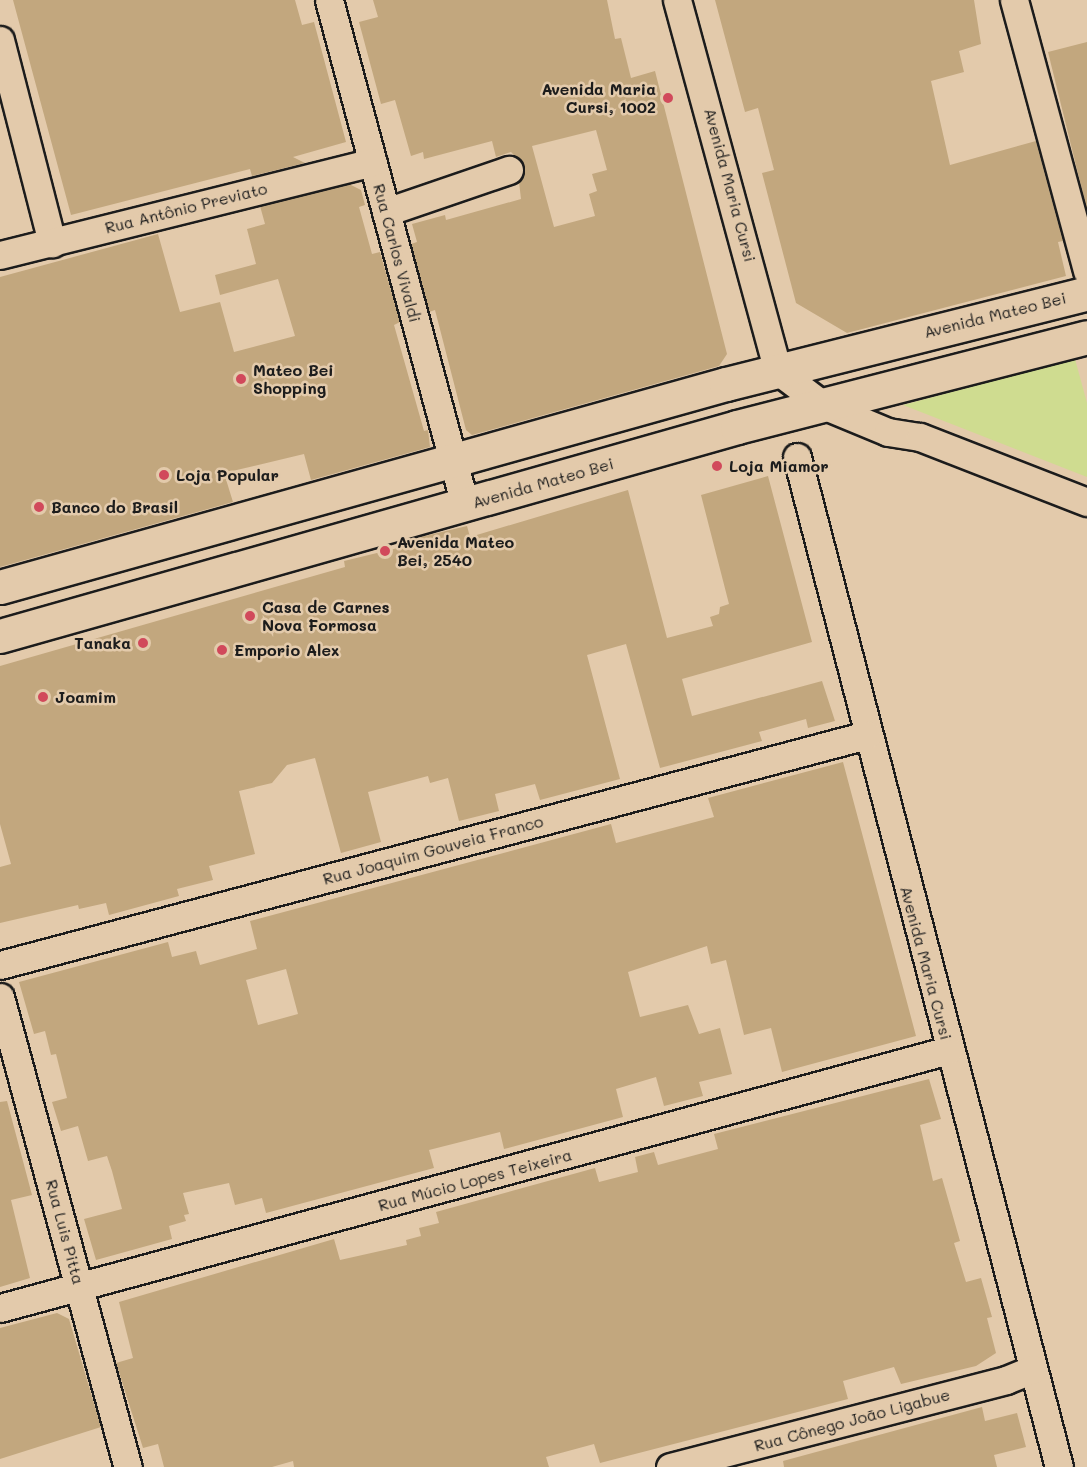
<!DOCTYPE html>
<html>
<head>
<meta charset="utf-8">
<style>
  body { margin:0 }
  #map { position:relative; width:1087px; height:1467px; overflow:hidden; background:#e3caab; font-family:Mali,sans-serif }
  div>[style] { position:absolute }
  .green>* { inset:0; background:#cfdc90 }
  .building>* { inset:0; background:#c2a77e }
  .roads { filter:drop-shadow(2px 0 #1c1c1c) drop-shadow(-2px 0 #1c1c1c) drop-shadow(0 2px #1c1c1c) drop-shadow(0 -2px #1c1c1c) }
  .minor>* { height:27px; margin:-13.5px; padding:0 13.5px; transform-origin:13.5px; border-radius:13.5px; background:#e3caab }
  .major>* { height:33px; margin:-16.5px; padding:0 16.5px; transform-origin:16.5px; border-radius:16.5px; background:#e3caab }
  .dots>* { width:16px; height:16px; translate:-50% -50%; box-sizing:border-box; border:3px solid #e3caab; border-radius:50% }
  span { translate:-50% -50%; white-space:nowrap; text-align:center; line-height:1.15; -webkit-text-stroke:5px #e3caab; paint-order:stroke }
  .poi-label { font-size:16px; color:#1c1c1c; font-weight:700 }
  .right { translate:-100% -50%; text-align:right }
  .left { translate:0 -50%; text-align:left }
  .street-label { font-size:16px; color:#1c1c1c }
</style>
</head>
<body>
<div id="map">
  <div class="green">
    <i style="clip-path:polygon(1075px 359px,1087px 403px,1087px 477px,903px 405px)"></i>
  </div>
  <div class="building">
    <i style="clip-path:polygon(13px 0,295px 0,302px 25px,314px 22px,346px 142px,293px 157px,305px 163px,252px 176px,250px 169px,71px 215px)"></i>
    <i style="clip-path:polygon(evenodd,373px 0,607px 0,615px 39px,621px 38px,631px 78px,655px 71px,727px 354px,719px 366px,472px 435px,466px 430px,435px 310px,429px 312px,411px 244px,417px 242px,412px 224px,445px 215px,446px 220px,521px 199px,519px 182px,524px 165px,511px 152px,496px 157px,492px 141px,424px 159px,423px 152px,411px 156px,395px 100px,381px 104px,359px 22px,378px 17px,373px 0,596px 130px,607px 170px,592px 174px,597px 191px,589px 194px,595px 216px,554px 227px,532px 146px,596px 130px)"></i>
    <i style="clip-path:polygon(715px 0,974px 0,981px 44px,959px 51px,964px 72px,931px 81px,950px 165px,1036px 141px,1063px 241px,1058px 242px,1066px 276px,847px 333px,796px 303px,762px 173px,774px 170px,758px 108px,745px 112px)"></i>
    <i style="clip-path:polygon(1087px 42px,1087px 210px,1048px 52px)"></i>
    <i style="clip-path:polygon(349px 184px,361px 190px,365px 205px,359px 207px,372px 254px,380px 252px,400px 322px,394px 325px,424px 431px,428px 430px,430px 447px,311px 480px,304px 454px,224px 473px,233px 502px,0 567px,0 277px,158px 234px,180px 312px,220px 302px,234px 352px,295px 336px,278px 279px,220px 295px,215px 275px,256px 264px,247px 229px,265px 224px,260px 206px)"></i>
    <i style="clip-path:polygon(768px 476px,812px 642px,682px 679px,692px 716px,822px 681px,835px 721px,808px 728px,806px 719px,759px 732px,762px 741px,660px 768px,626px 644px,587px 655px,620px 779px,540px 800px,535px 784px,495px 794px,499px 811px,459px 821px,448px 778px,430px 783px,428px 776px,368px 792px,381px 842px,341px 853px,315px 758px,287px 765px,272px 783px,239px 791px,255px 854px,209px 866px,213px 880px,177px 889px,179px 896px,109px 915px,106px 903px,79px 909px,78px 905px,0 923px,0 867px,11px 864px,0 824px,0 666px,345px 567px,344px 561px,410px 545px,408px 540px,467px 526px,470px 537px,628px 490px,667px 638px,713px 626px,710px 617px,719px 614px,720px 607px,729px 604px,701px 495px)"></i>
    <i style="clip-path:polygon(evenodd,843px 762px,916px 1036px,782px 1072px,771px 1028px,744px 1035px,726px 960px,711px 964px,707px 946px,628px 972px,640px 1017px,688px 1005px,699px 1034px,720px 1028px,732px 1074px,699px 1082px,703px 1096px,664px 1106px,656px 1077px,616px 1089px,623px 1117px,504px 1149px,500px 1132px,429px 1150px,434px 1168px,266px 1213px,262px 1198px,235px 1205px,229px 1183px,183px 1193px,189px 1214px,184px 1215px,186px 1221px,169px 1226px,172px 1239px,96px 1260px,84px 1219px,122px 1209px,112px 1171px,107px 1156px,88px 1161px,78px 1126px,61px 1131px,52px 1102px,67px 1098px,56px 1054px,51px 1055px,45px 1031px,34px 1034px,19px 982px,168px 942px,172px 957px,196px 951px,200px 965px,257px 949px,250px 921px,611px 824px,616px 843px,714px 817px,708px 798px,843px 762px,286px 969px,298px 1014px,258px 1025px,246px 980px,286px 969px)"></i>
    <i style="clip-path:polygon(929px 1079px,941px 1119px,920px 1125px,933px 1181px,942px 1178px,960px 1241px,954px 1243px,966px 1282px,981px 1278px,992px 1317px,987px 1318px,996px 1353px,976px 1366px,901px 1384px,894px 1367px,843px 1381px,848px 1399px,600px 1463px,594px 1444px,546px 1457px,549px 1467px,294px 1467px,293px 1461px,272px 1467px,164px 1467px,158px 1444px,143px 1448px,116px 1363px,133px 1358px,119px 1302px,334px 1239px,340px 1260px,407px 1245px,406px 1240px,421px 1236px,419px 1228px,439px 1223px,436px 1212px,595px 1168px,599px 1182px,638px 1172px,635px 1157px,654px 1152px,658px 1165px,718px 1149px,714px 1134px)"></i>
    <i style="clip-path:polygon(7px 1101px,32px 1195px,11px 1200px,30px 1278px,0 1287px,0 1102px)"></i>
    <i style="clip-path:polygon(57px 1313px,69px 1319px,101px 1427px,0 1459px,0 1328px)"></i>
    <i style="clip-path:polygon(982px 1407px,985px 1421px,1017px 1413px,1026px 1447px,994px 1455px,997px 1467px,784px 1467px,783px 1461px)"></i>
  </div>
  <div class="roads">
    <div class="minor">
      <i style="left:329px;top:0;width:523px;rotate:74.93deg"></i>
      <i style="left:677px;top:0;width:385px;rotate:74.8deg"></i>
      <i style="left:1014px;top:0;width:281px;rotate:74.9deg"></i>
      <i style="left:0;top:40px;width:210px;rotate:75.6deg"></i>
      <i style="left:386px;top:212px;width:130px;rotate:-18.9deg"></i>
      <i style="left:0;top:255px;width:384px;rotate:-14deg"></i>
      <i style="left:778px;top:371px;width:56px;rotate:37.1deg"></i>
      <i style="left:823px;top:405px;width:70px;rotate:22.6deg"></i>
      <i style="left:888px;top:432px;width:32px;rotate:9deg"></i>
      <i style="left:920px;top:437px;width:179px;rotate:21.3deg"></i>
      <i style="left:797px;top:457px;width:1043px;rotate:75.46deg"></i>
      <i style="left:0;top:965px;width:897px;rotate:-14.86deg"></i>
      <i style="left:0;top:997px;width:487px;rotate:74.8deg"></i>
      <i style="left:0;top:1308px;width:983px;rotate:-15.21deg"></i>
      <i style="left:670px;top:1467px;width:347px;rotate:-14.5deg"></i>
      <i style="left:1006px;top:1380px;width:29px;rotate:-22deg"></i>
    </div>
    <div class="major">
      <i style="left:0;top:587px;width:754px;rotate:-15.62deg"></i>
      <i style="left:726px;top:384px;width:372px;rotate:-14.1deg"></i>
      <i style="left:0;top:636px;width:766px;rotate:-15.83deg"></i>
      <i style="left:737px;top:427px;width:361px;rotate:-14.4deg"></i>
    </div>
  </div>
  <div class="dots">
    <i style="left:668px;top:98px;background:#d1495b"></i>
    <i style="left:241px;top:379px;background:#d1495b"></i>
    <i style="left:717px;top:466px;background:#d1495b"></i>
    <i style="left:164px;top:475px;background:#d1495b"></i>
    <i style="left:39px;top:507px;background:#d1495b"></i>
    <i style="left:385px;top:551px;background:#d1495b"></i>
    <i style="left:250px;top:616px;background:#d1495b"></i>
    <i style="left:143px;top:643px;background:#d1495b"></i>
    <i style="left:222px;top:650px;background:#d1495b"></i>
    <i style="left:43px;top:697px;background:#d1495b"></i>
  </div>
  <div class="poi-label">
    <span class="right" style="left:656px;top:98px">Avenida Maria<br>Cursi, 1002</span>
    <span class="left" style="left:253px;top:379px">Mateo Bei<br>Shopping</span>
    <span class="left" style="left:729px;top:466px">Loja Miamor</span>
    <span class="left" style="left:176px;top:475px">Loja Popular</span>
    <span class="left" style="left:51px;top:507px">Banco do Brasil</span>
    <span class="left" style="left:397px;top:551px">Avenida Mateo<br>Bei, 2540</span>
    <span class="left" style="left:262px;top:616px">Casa de Carnes<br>Nova Formosa</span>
    <span class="right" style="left:131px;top:643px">Tanaka</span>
    <span class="left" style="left:234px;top:650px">Emporio Alex</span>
    <span class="left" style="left:55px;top:697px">Joamim</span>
  </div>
  <div class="street-label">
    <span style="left:730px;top:185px;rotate:75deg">Avenida Maria Cursi</span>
    <span style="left:186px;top:208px;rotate:-14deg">Rua Antônio Previato</span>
    <span style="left:397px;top:253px;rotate:75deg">Rua Carlos Vivaldi</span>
    <span style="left:995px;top:315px;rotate:-14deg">Avenida Mateo Bei</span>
    <span style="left:543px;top:483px;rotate:-16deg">Avenida Mateo Bei</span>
    <span style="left:433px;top:850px;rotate:-15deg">Rua Joaquim Gouveia Franco</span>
    <span style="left:926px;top:963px;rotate:75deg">Avenida Maria Cursi</span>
    <span style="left:475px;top:1180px;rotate:-15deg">Rua Múcio Lopes Teixeira</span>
    <span style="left:65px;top:1232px;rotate:75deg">Rua Luis Pitta</span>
    <span style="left:852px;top:1420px;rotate:-15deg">Rua Cônego João Ligabue</span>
  </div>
</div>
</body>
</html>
